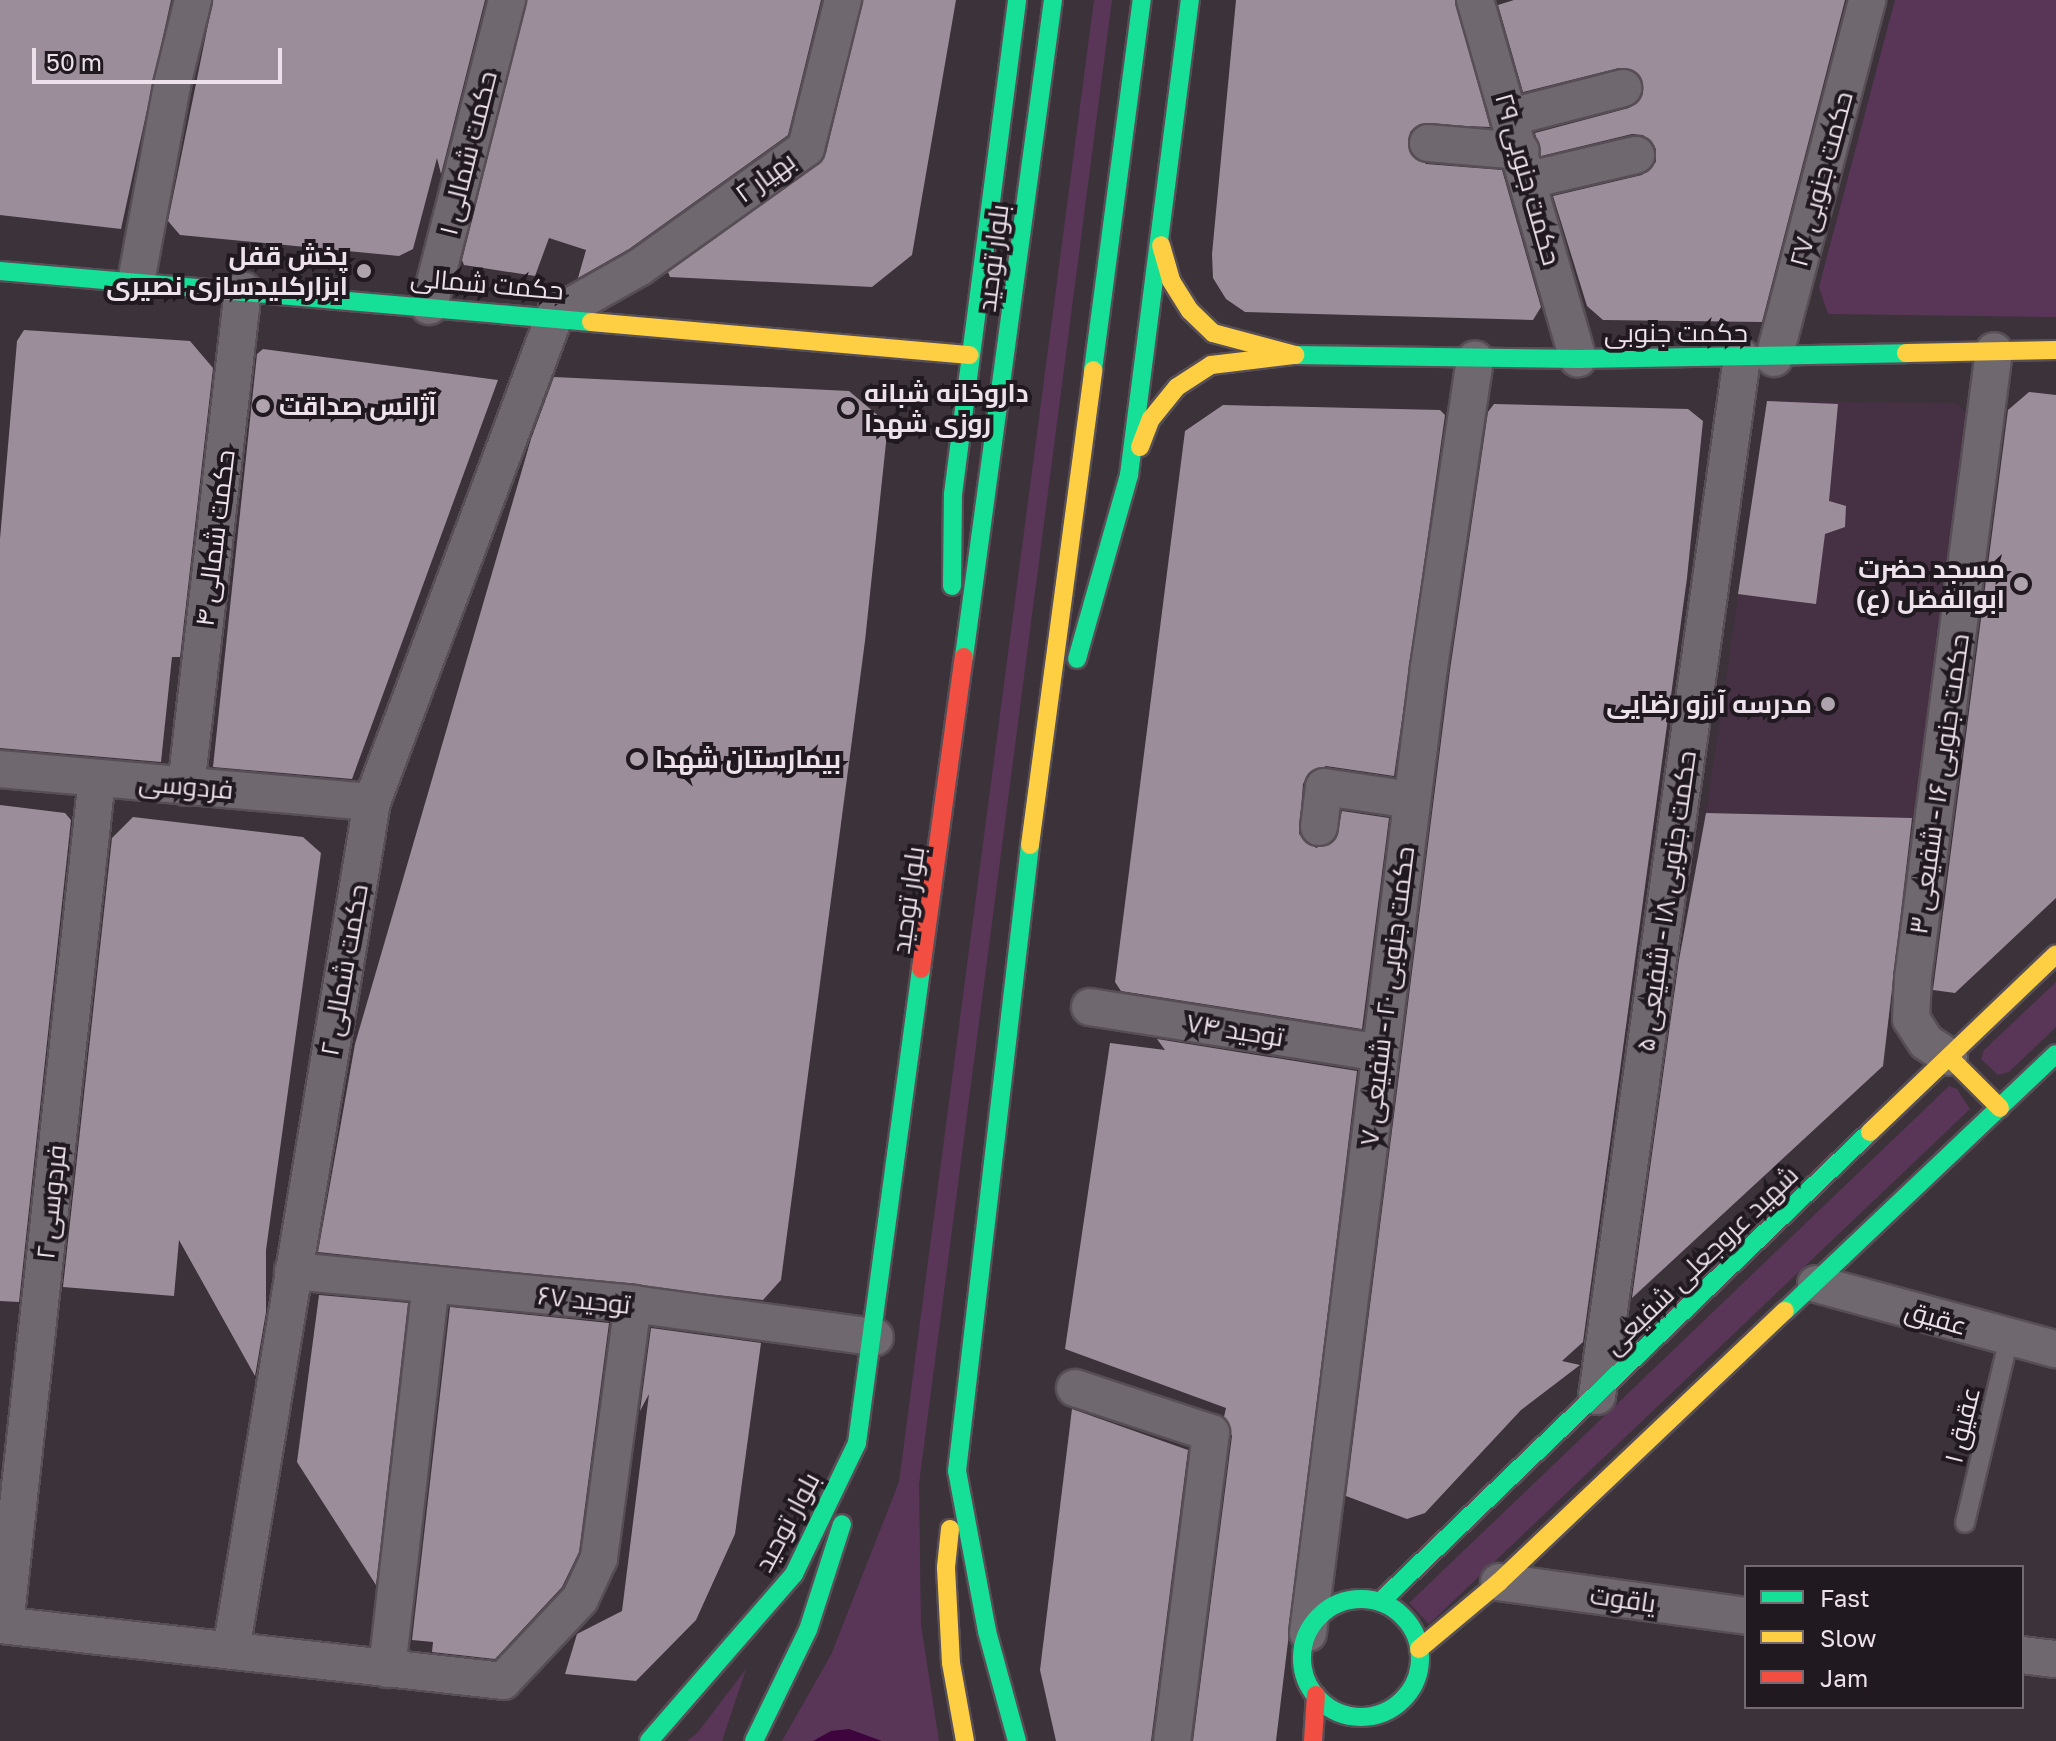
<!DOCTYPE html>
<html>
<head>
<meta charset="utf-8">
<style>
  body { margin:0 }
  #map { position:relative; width:2056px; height:1741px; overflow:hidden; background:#3b323a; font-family:"Golos Text",Cairo,sans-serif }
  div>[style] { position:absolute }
  .built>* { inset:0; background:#463144 }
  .green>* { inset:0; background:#593657 }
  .water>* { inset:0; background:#3d043d }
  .building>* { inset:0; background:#9c8d9b }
  .roads { filter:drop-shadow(2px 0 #574e56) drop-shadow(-2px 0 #574e56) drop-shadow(0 2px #574e56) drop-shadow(0 -2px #574e56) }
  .lane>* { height:18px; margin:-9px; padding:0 9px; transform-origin:9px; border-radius:9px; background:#6f686e }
  .street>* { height:36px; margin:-18px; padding:0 18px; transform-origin:18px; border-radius:18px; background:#6f686e }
  .fast>* { height:18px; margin:-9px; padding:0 9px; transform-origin:9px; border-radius:9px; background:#16e098 }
  .fast>.ring { margin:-9px; padding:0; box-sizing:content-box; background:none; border:18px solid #16e098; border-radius:50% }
  .slow>* { height:18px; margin:-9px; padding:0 9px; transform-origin:9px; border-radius:9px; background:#ffcf43 }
  .jam>* { height:18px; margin:-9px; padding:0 9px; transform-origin:9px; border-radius:9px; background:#f24e42 }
  .dots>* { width:22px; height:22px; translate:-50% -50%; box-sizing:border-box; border:4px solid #211920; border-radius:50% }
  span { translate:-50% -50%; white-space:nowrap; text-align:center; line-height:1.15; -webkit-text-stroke:8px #211920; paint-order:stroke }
  .street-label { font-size:26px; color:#ede1eb }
  .poi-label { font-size:26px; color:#ede1eb; font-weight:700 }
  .right { translate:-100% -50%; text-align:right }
  .left { translate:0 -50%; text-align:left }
  .legend { position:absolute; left:1744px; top:1565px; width:280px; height:144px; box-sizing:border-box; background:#211920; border:2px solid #736971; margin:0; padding:10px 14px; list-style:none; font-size:24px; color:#ede1eb }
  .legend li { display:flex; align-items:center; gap:16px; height:40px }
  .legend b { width:40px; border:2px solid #736971 }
  .scale { position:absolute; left:32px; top:48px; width:250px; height:36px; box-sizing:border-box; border:4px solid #ede1eb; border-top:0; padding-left:10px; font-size:24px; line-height:28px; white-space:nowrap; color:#ede1eb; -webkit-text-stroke:6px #211920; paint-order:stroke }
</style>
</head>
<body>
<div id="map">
  <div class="built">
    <i style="clip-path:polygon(1767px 401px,1956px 403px,1970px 416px,1919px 819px,1706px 813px)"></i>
  </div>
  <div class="green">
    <i style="clip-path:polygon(1094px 0,1112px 0,919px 1484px,921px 1625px,939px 1741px,782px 1741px,831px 1655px,899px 1482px)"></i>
    <i style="clip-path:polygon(1895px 0,2056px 0,2056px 317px,1828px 314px,1819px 287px)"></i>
    <i style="clip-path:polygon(2056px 982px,2056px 1027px,2009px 1072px,1998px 1075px,1981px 1059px,1984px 1050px)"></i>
    <i style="clip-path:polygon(1949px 1086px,1957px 1089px,1970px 1109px,1429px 1624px,1409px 1603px)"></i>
    <i style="clip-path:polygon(746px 1669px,722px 1741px,687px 1741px,698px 1732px)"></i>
  </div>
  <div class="water">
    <i style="clip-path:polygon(849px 1729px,882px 1741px,813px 1741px,831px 1731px)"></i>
  </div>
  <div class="building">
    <i style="clip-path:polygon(0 0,171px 0,121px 229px,0 215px)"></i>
    <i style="clip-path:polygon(213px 0,485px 0,441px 174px,437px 158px,413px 249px,399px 256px,180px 235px,168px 221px)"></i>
    <i style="clip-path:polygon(527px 0,821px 0,788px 135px,629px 249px,578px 278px,586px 250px,549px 238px,535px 276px,464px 265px,462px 260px)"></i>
    <i style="clip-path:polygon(863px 0,956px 0,912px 255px,872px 287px,670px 277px,668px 272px,819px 164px,826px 153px)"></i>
    <i style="clip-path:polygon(1236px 0,1455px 0,1490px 127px,1420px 124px,1410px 132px,1409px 151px,1426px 164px,1502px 170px,1541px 307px,1533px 320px,1245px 312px,1226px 299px,1213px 278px,1212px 254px)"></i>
    <i style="clip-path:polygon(1514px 0,1845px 0,1762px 322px,1603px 320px,1587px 306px,1553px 196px,1642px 175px,1656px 162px,1656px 149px,1643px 135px,1632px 134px,1541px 156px,1535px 133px,1629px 108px,1643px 94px,1643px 84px,1637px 73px,1619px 68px,1523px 92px,1498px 5px)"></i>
    <i style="clip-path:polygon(24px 330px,190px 341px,213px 368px,180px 657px,172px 657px,161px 762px,0 748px,0 539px,17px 341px)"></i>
    <i style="clip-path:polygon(263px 349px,498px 380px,352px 779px,213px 767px,257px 354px)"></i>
    <i style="clip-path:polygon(554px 377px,849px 391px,888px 424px,865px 641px,781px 1280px,763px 1300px,318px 1252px,355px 1044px,531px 439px)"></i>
    <i style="clip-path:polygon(2029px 392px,2056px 395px,2056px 898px,1955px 993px,1933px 990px,2008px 410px)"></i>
    <i style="clip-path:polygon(1767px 401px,1838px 404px,1829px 501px,1846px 506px,1845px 527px,1825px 534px,1816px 604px,1738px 594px)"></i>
    <i style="clip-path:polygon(1494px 404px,1688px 409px,1703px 421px,1687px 578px,1583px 1342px,1562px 1361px,1580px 1365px,1521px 1410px,1425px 1513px,1407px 1519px,1346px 1496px,1450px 670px,1488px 412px)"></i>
    <i style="clip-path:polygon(1223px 405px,1440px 410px,1445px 415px,1394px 776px,1326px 766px,1308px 774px,1303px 784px,1299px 834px,1316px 848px,1336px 839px,1342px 811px,1389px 818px,1362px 1029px,1121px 991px,1115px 982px,1185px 431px)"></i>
    <i style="clip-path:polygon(0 805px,65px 813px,71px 820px,19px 1302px,0 1301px)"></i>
    <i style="clip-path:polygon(1706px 813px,1912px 818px,1883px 1066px,1632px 1298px,1679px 960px)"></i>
    <i style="clip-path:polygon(133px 817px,303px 837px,321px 853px,266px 1250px,266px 1312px,255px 1376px,179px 1240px,174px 1296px,63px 1287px,112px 838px)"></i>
    <i style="clip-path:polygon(1157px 1039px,1357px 1071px,1276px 1741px,1193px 1741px,1232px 1436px,1224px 1417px,1226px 1408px,1065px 1349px,1110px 1043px,1165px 1050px)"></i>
    <i style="clip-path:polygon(319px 1295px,408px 1303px,376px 1585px,297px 1462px)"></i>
    <i style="clip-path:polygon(450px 1307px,609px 1323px,579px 1552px,562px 1587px,495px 1659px,432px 1652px,433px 1642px,412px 1640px)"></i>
    <i style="clip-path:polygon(651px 1328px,761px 1343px,735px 1534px,696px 1620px,636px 1681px,565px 1674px,577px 1634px,622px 1611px,649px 1394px,640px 1411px)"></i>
    <i style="clip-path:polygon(1072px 1409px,1188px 1450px,1151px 1741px,1056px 1741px,1040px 1670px)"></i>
  </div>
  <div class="roads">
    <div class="lane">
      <i style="left:1965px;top:1523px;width:189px;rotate:-76.6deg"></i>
    </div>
    <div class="street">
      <i style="left:1475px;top:0;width:373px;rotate:74deg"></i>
      <i style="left:1511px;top:117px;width:116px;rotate:-14.5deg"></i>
      <i style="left:1428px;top:143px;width:93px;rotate:4.9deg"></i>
      <i style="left:1529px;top:180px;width:110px;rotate:-13.2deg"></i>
      <i style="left:136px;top:282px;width:200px;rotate:-79.6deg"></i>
      <i style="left:172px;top:85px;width:88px;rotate:-76.1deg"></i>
      <i style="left:429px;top:306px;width:316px;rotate:-75.7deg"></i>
      <i style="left:1774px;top:358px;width:370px;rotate:-75.4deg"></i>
      <i style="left:0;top:769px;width:373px;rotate:5.1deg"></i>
      <i style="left:186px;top:787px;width:500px;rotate:-83.46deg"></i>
      <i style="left:1319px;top:827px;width:40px;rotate:-82.9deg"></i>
      <i style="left:1324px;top:787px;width:89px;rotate:8.4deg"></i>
      <i style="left:1090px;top:1007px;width:294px;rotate:9deg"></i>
      <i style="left:1949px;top:1057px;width:27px;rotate:-147deg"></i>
      <i style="left:1926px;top:1042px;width:27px;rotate:-123deg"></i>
      <i style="left:1911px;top:1019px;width:41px;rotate:-87.2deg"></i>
      <i style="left:1913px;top:978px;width:632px;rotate:-82.64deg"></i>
      <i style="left:293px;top:1271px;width:342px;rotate:5.5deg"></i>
      <i style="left:633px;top:1304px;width:244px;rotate:7.8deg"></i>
      <i style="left:1816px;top:1284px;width:249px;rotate:15.2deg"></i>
      <i style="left:1075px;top:1388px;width:143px;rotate:18.3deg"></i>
      <i style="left:1211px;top:1433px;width:310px;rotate:97.2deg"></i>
      <i style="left:1597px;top:1396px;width:1048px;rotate:-82.05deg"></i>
      <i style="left:1499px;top:1582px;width:249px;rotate:7.8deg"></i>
      <i style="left:0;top:1625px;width:506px;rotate:6.35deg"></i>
      <i style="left:503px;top:1681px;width:112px;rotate:-46.8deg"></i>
      <i style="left:580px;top:1599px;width:45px;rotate:-65.1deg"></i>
      <i style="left:599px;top:1558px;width:256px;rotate:-82.4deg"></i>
      <i style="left:5px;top:1625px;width:852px;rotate:-83.8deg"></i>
      <i style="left:1308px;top:1633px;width:974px;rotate:-82.86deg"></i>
      <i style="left:1429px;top:667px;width:311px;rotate:-81.5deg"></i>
      <i style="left:231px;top:1651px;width:861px;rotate:-80.57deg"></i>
      <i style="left:372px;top:802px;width:520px;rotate:-69.41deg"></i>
      <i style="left:555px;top:315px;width:98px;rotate:-29.5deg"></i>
      <i style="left:640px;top:267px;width:204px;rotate:-35.6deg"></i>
      <i style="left:806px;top:148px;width:153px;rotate:-76deg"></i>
      <i style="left:2022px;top:1655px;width:34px;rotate:7deg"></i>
      <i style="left:387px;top:1669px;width:387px;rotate:-83.5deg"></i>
    </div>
    <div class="fast">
      <i style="left:0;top:271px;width:593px;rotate:4.93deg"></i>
      <i style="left:1295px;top:355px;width:283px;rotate:0.8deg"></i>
      <i style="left:1578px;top:359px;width:328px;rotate:-1deg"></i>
      <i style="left:1093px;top:370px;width:373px;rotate:-82.5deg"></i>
      <i style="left:952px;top:586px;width:92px;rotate:-89.4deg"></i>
      <i style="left:953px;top:494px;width:498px;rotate:-82.6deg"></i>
      <i style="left:964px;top:657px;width:663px;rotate:-82.29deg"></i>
      <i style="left:1077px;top:659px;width:191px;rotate:-74.2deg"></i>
      <i style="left:1129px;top:475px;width:479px;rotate:-82.7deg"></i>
      <i style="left:1785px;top:1311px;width:373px;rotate:-43.5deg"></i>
      <i class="ring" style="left:1302px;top:1599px;width:100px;height:100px"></i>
      <i style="left:1380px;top:1602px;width:679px;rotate:-43.81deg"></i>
      <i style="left:649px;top:1741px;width:221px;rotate:-49deg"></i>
      <i style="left:794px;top:1574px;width:145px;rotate:-64.3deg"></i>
      <i style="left:857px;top:1443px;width:478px;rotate:-82.3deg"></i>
      <i style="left:754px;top:1741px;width:123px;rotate:-64.1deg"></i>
      <i style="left:808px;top:1630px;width:111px;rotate:-72.2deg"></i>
      <i style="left:1017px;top:1741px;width:114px;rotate:-105.3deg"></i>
      <i style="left:987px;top:1631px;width:163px;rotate:-100.6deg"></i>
      <i style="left:957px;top:1471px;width:630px;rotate:-83.35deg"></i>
    </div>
    <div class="slow">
      <i style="left:591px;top:322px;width:380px;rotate:5deg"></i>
      <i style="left:1906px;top:353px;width:150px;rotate:-1.1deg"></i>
      <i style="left:1140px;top:447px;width:30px;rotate:-69deg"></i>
      <i style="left:1151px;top:419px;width:41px;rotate:-50.9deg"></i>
      <i style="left:1177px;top:387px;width:40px;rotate:-32.9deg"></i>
      <i style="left:1211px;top:365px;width:85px;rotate:-6.8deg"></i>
      <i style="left:1295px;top:355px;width:85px;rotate:-165deg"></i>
      <i style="left:1213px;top:333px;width:32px;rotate:-136deg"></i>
      <i style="left:1190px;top:311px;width:36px;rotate:-122deg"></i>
      <i style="left:1171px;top:280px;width:36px;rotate:-106deg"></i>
      <i style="left:1030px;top:845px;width:479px;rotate:-82.4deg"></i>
      <i style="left:1949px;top:1057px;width:72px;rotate:45deg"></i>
      <i style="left:1870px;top:1132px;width:257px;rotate:-43.7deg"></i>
      <i style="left:950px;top:1529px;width:39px;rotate:96deg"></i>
      <i style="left:946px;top:1568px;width:95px;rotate:87deg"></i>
      <i style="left:951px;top:1663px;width:79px;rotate:79.8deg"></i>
      <i style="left:1419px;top:1649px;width:104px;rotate:-39.9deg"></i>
      <i style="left:1499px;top:1582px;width:394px;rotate:-43.5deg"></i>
    </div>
    <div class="jam">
      <i style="left:921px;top:969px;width:315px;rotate:-82.2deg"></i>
      <i style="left:1313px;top:1741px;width:46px;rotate:-86.3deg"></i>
    </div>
  </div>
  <div class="dots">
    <i style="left:364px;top:271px;background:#afa4ad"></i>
    <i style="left:263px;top:406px;background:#afa4ad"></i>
    <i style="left:848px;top:408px;background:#afa4ad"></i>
    <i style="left:2021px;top:584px;background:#afa4ad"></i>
    <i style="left:1828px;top:704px;background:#afa4ad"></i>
    <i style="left:637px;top:759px;background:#afa4ad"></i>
  </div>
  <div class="street-label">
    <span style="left:468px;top:153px;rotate:-76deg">حکمت شمالی ۱</span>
    <span style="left:765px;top:177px;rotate:-36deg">بهیار ۲</span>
    <span style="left:1528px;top:179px;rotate:74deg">حکمت جنوبی ۲۹</span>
    <span style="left:1821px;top:179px;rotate:-75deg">حکمت جنوبی ۲۷</span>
    <span style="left:993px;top:258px;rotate:-83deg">بلوار توحید</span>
    <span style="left:487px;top:284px;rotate:5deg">حکمت شمالی</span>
    <span style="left:1676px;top:333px">حکمت جنوبی</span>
    <span style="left:215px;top:538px;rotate:-83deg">حکمت شمالی ۴</span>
    <span style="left:1939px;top:784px;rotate:-82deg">حکمت جنوبی ۱۶ - شفیعی ۳</span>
    <span style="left:186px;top:786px;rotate:5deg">فردوسی</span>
    <span style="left:908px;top:900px;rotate:-82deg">بلوار توحید</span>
    <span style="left:1666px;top:901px;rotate:-82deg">حکمت جنوبی ۱۸ - شفیعی ۵</span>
    <span style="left:344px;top:970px;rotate:-80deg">حکمت شمالی ۲</span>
    <span style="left:1387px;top:996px;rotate:-83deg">حکمت جنوبی ۲۰ - شفیعی ۷</span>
    <span style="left:1235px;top:1030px;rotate:9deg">توحید ۷۴</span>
    <span style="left:51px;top:1202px;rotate:-84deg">فردوسی ۲</span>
    <span style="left:1701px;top:1260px;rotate:-44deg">شهید عروجعلی شفیعی</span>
    <span style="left:584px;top:1300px;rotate:6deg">توحید ۶۷</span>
    <span style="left:1936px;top:1318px;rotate:16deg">عقیق</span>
    <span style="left:1962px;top:1425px;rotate:-76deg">عقیق ۱</span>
    <span style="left:787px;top:1522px;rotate:-62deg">بلوار توحید</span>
    <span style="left:1623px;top:1599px;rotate:8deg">یاقوت</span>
  </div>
  <div class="poi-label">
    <span class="right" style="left:348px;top:271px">پخش قفل<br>ابزارکلیدسازی نصیری</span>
    <span class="left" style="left:864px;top:408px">داروخانه شبانه<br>روزی شهدا</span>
    <span class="left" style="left:279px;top:406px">آژانس صداقت</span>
    <span class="right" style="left:2005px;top:584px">مسجد حضرت<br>ابوالفضل (ع)</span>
    <span class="right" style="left:1812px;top:704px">مدرسه آرزو رضایی</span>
    <span class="left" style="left:655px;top:759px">بیمارستان شهدا</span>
  </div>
  <ul class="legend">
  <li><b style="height:10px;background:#16e098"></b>Fast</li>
  <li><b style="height:10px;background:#ffcf43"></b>Slow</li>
  <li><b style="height:10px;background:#f24e42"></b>Jam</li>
  </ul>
  <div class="scale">50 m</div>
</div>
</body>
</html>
